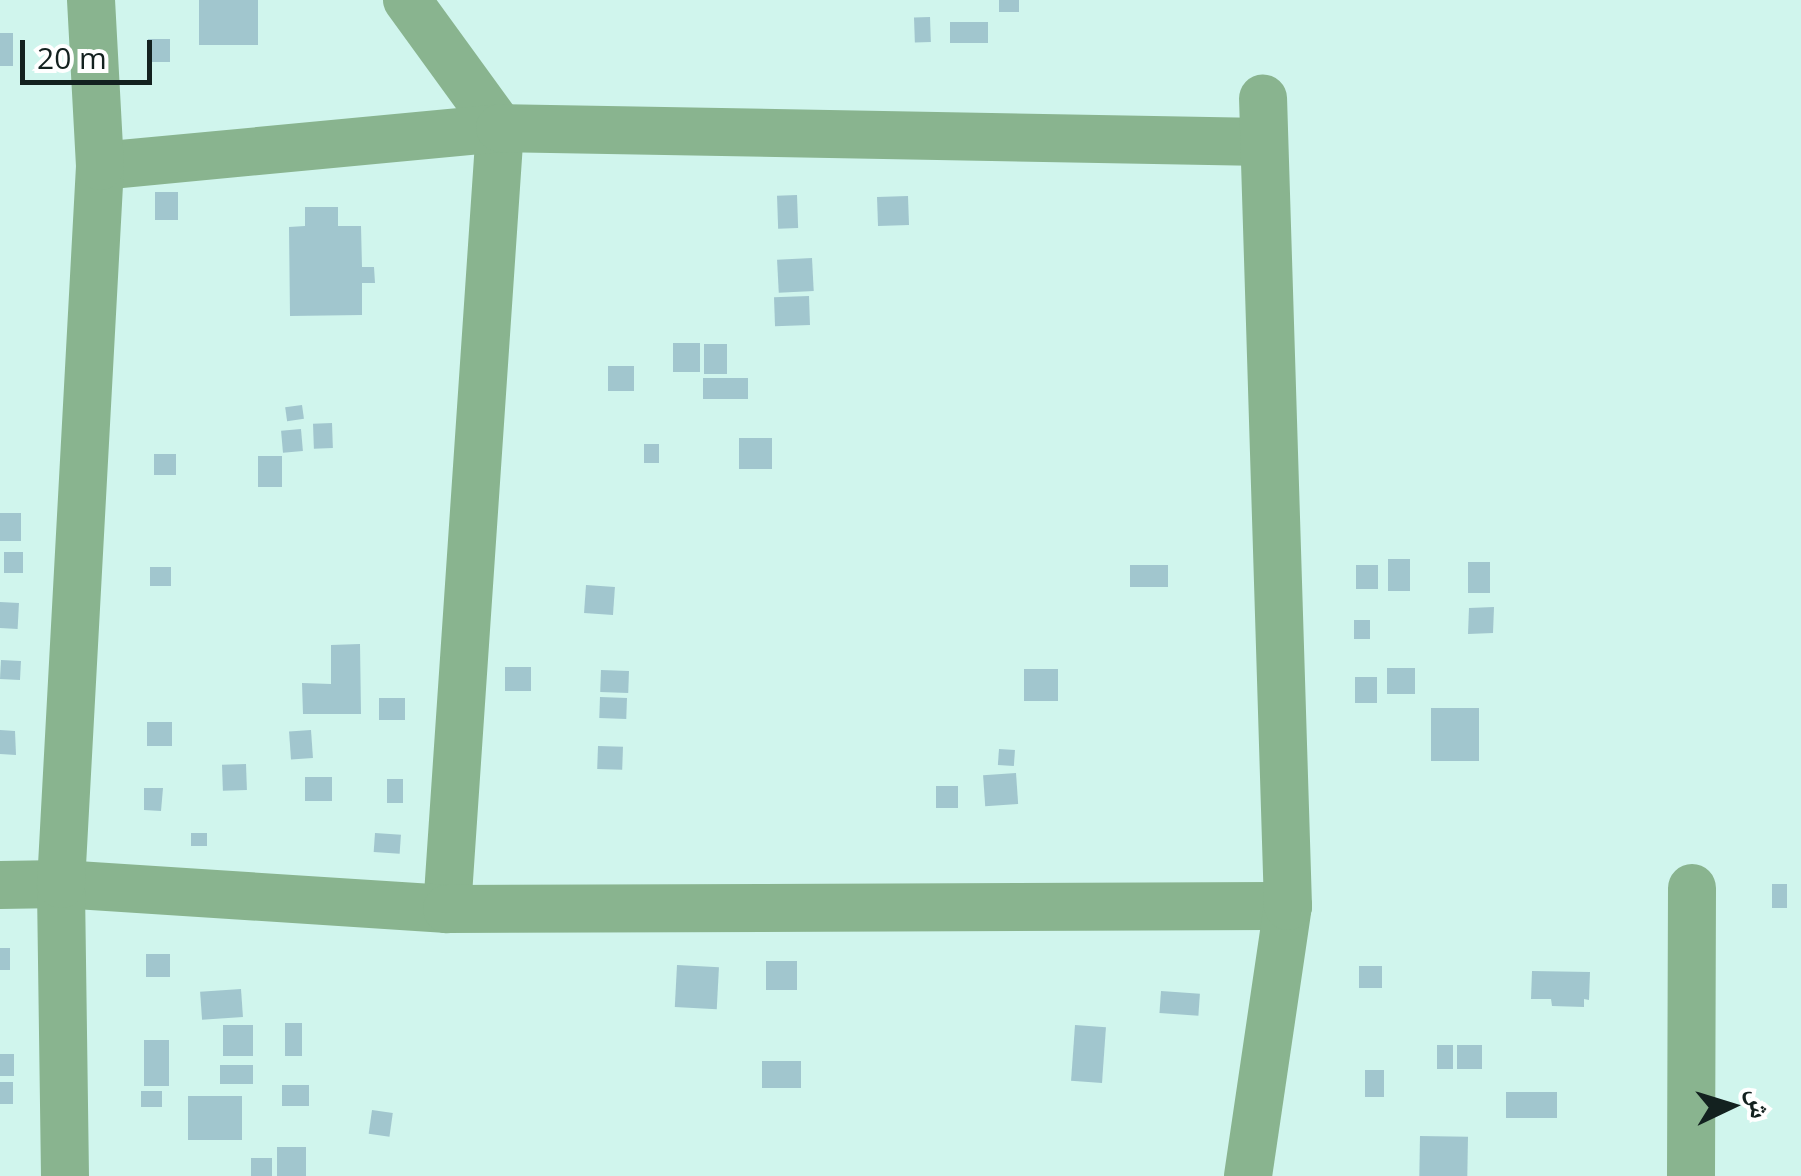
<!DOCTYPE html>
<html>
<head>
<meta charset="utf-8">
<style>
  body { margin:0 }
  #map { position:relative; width:1801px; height:1176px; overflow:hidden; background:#d0f5ed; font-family:"Open Sans","Noto Naskh Arabic",sans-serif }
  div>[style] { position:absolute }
  .building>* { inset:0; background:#a1c6ce; transform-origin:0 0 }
  .street>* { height:48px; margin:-24px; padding:0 24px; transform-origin:24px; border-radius:24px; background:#89b48f }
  span { translate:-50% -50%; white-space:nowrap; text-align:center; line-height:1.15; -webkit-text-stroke:8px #fff; paint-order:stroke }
  .north { position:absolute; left:1681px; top:1056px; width:100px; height:100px; -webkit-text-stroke:8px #fff; paint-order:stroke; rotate:86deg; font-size:28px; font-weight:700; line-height:40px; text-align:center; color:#13211f }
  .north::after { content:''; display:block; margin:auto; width:35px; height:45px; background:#13211f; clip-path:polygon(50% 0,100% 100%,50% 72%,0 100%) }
  .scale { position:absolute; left:20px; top:40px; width:132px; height:45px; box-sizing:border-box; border:5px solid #13211f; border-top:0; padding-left:12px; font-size:30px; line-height:35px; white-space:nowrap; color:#13211f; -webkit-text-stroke:8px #fff; paint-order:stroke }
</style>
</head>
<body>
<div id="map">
  <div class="building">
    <i style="left:199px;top:0;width:59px;height:45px"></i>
    <i style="left:999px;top:0;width:20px;height:12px"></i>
    <i style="left:930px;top:17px;width:25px;height:16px;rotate:88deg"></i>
    <i style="left:988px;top:22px;width:21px;height:38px;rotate:90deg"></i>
    <i style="left:0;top:33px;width:13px;height:33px"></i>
    <i style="left:170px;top:39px;width:23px;height:22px;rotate:90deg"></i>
    <i style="left:155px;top:192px;width:23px;height:28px"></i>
    <i style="left:797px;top:195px;width:33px;height:20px;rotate:88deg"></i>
    <i style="left:908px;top:196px;width:29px;height:31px;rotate:88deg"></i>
    <i style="clip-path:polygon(305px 207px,338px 207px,338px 226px,361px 226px,362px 267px,374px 267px,375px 283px,362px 283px,362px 315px,290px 316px,289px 227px,305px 226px)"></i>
    <i style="left:812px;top:258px;width:33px;height:35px;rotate:87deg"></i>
    <i style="left:809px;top:296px;width:29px;height:35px;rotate:88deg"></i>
    <i style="left:673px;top:343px;width:27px;height:29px"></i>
    <i style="left:704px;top:344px;width:23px;height:30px"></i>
    <i style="left:634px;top:366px;width:25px;height:26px;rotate:90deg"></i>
    <i style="left:703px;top:378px;width:45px;height:21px"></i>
    <i style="left:302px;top:405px;width:14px;height:17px;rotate:82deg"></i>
    <i style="left:332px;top:423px;width:25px;height:19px;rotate:88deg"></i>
    <i style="left:301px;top:429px;width:22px;height:20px;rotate:85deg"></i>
    <i style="left:772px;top:438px;width:31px;height:33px;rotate:90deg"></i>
    <i style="left:644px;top:444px;width:15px;height:19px"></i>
    <i style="left:154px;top:454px;width:22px;height:21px"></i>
    <i style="left:258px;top:456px;width:24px;height:31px"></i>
    <i style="left:0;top:513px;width:21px;height:28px"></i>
    <i style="left:4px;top:552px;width:19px;height:21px"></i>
    <i style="left:1388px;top:559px;width:22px;height:32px"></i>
    <i style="left:1468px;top:562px;width:22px;height:31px"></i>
    <i style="left:1130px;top:565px;width:38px;height:22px"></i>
    <i style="left:1356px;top:565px;width:22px;height:24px"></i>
    <i style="left:150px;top:567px;width:21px;height:19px"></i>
    <i style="left:586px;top:585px;width:29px;height:28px;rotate:4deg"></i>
    <i style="left:0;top:602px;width:19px;height:26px;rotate:3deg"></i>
    <i style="clip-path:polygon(1494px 607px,1493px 633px,1468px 634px,1469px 608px)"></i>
    <i style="left:1354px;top:620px;width:16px;height:19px"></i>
    <i style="clip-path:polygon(360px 644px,361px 714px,303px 714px,302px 683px,331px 684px,331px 645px)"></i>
    <i style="left:1px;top:660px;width:20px;height:19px;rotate:3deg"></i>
    <i style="left:505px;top:667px;width:26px;height:24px"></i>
    <i style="left:1387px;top:668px;width:28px;height:26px"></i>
    <i style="left:1024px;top:669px;width:34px;height:32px"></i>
    <i style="left:601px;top:670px;width:28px;height:22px;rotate:2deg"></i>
    <i style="left:1355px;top:677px;width:22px;height:26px"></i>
    <i style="left:600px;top:697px;width:27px;height:21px;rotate:2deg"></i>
    <i style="left:379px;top:698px;width:26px;height:22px"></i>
    <i style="left:1431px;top:708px;width:48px;height:53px"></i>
    <i style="left:172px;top:722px;width:24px;height:25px;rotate:90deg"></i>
    <i style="clip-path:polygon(0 730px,15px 731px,16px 755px,0 754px)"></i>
    <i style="left:311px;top:730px;width:28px;height:22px;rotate:86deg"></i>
    <i style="left:598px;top:746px;width:25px;height:23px;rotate:2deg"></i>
    <i style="left:999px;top:749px;width:16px;height:16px;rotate:4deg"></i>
    <i style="left:246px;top:764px;width:26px;height:24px;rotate:88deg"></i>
    <i style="left:1016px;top:773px;width:31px;height:33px;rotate:86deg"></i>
    <i style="left:305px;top:777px;width:27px;height:24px"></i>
    <i style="left:403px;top:779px;width:24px;height:16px;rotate:90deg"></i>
    <i style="left:936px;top:786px;width:22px;height:22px"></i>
    <i style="clip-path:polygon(144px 788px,163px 788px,161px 811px,144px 810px)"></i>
    <i style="left:191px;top:833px;width:16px;height:13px"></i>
    <i style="left:375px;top:833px;width:26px;height:19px;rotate:4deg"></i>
    <i style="left:1772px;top:884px;width:15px;height:24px"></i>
    <i style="left:0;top:948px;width:10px;height:22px"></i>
    <i style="left:146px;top:954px;width:24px;height:23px"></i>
    <i style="left:766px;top:961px;width:31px;height:29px"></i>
    <i style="left:677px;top:965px;width:42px;height:42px;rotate:3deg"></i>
    <i style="left:1359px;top:966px;width:23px;height:22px"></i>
    <i style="clip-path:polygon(1532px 971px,1590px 972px,1589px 1000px,1584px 999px,1584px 1007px,1552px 1006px,1551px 999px,1531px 999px)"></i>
    <i style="left:241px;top:989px;width:28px;height:41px;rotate:86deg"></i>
    <i style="left:1161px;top:991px;width:39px;height:22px;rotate:4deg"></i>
    <i style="left:285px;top:1023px;width:17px;height:33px"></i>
    <i style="left:223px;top:1025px;width:30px;height:31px"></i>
    <i style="left:1075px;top:1025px;width:31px;height:56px;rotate:4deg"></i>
    <i style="left:144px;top:1040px;width:25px;height:46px"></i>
    <i style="left:1437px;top:1045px;width:16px;height:24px"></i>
    <i style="left:1457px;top:1045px;width:25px;height:24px"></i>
    <i style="left:0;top:1054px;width:14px;height:22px"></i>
    <i style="left:762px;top:1061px;width:39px;height:27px"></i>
    <i style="left:220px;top:1065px;width:33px;height:19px"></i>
    <i style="left:1365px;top:1070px;width:19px;height:27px"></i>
    <i style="left:0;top:1082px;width:13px;height:22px"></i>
    <i style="left:282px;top:1085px;width:27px;height:21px"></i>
    <i style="left:141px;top:1091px;width:21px;height:16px"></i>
    <i style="left:1506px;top:1092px;width:51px;height:26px"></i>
    <i style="left:242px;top:1096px;width:44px;height:54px;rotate:90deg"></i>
    <i style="left:372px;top:1110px;width:21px;height:24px;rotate:8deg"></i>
    <i style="left:1420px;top:1136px;width:48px;height:40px;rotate:1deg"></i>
    <i style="left:277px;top:1147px;width:29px;height:29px"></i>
    <i style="left:272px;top:1158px;width:18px;height:21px;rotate:90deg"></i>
  </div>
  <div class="street">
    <i style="left:407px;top:0;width:158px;rotate:54deg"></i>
    <i style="left:500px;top:128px;width:783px;rotate:93.88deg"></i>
    <i style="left:100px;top:166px;width:402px;rotate:-5.4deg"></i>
    <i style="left:500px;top:128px;width:764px;rotate:1.05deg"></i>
    <i style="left:0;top:885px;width:61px;rotate:-0.9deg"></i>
    <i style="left:61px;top:884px;width:387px;rotate:3.7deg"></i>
    <i style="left:447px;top:909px;width:841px;rotate:-0.2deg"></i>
    <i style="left:65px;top:1176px;width:292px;rotate:-90.8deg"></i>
    <i style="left:61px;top:884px;width:719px;rotate:-86.89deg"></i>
    <i style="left:100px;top:166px;width:166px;rotate:-93.1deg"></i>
    <i style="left:1248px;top:1176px;width:273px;rotate:-81.6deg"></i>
    <i style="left:1288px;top:906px;width:808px;rotate:-91.77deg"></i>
    <i style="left:1691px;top:1176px;width:288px;rotate:-89.8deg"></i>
  </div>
  <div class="north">ش</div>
  <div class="scale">20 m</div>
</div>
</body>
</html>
